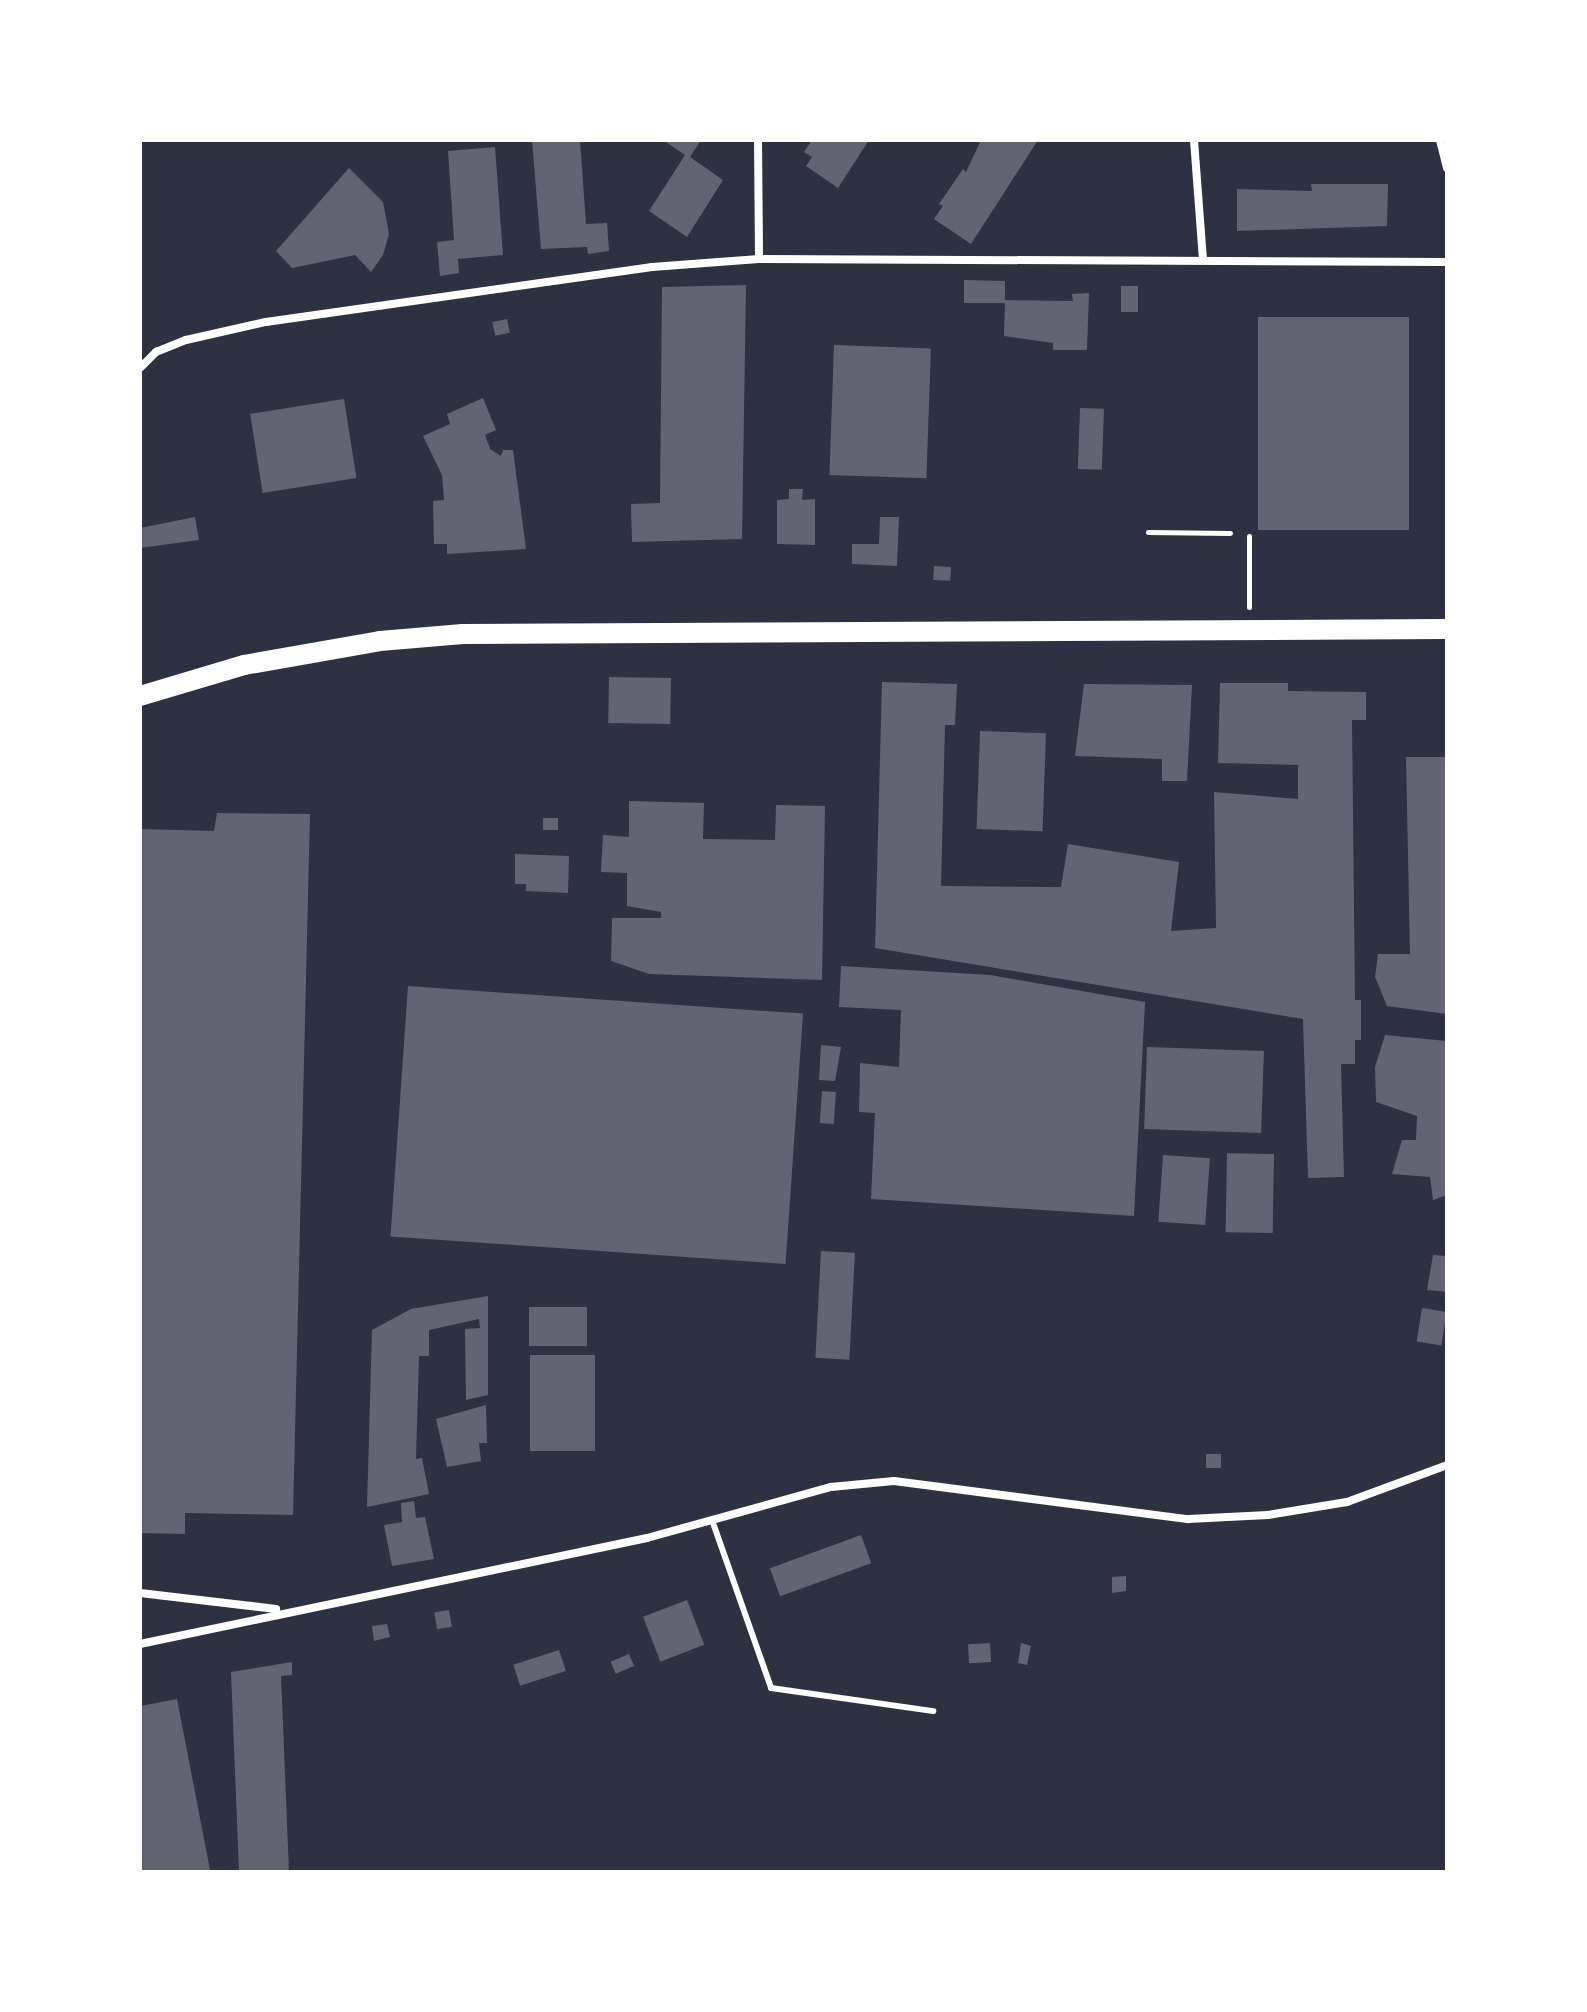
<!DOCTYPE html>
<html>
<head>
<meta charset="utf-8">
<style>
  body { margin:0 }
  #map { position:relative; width:1587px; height:2012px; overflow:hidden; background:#2d3142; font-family:Mulish,sans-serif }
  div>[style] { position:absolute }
  .building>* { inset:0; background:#626471; transform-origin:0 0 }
  .path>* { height:5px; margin:-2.5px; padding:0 2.5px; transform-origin:2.5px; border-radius:2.5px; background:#fff }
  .service>* { height:6px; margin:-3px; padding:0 3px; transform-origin:3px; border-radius:3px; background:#fff }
  .minor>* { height:8px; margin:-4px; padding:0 4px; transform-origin:4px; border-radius:4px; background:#fff }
  .primary>* { height:20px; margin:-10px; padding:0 10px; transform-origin:10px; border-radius:10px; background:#fff }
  span { translate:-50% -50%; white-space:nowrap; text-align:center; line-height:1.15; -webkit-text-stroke:6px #fff; paint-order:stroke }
  .frame { position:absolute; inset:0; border:142px solid #fff; pointer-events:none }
</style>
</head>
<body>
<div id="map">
  <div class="building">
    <i style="clip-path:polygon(532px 140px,580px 140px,586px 224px,607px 223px,609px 251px,588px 254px,587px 247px,541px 249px)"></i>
    <i style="clip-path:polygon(663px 140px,701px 140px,690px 157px,723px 180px,687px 237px,649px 211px,685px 155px)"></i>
    <i style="clip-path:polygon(812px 140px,869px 140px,838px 188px,806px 166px,812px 157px,804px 152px)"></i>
    <i style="clip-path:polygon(981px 140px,1038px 140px,971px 244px,934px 219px,943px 206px,939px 204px,963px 169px,966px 172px)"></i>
    <i style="clip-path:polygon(495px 147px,503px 255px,458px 259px,459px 273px,440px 276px,437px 242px,454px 240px,448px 151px)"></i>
    <i style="clip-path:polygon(349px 168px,383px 202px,389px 234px,383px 255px,371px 272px,355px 255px,292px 268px,276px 251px)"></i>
    <i style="clip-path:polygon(1311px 184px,1388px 184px,1387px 226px,1237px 231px,1237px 189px,1312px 191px)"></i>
    <i style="clip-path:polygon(964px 280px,1005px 281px,1005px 300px,1073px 301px,1072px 294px,1089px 293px,1087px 350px,1053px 350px,1053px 343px,1004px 336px,1005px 303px,964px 303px)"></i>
    <i style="clip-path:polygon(746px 285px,742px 539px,632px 542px,631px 504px,660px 503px,662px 287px)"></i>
    <i style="left:1121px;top:286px;width:17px;height:26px"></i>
    <i style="left:1258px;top:317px;width:151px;height:213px"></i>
    <i style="left:507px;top:319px;width:14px;height:15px;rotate:78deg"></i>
    <i style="left:834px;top:345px;width:97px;height:130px;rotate:2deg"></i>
    <i style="clip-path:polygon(483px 398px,496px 430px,485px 435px,490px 449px,501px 456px,503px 450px,513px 450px,526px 549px,447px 554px,447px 544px,434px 544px,433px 501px,444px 500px,442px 475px,423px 436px,450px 424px,447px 414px)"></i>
    <i style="left:344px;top:399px;width:80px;height:95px;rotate:81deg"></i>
    <i style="left:1080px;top:408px;width:24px;height:61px;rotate:2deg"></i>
    <i style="clip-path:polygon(789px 489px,803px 489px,802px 500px,815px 499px,815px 545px,777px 544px,777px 500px,789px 499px)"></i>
    <i style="clip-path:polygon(195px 517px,199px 540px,140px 548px,140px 528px)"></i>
    <i style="clip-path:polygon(880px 517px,899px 517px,897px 566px,852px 564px,852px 544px,879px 544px)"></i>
    <i style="left:934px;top:566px;width:17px;height:14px;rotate:3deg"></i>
    <i style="left:609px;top:677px;width:62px;height:46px;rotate:1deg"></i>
    <i style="clip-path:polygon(882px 682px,957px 684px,955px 725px,945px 725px,941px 886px,1061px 887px,1068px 844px,1179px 862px,1171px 931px,1216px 928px,1214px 792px,1298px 799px,1298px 765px,1218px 763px,1220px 683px,1288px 683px,1288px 691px,1366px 692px,1366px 720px,1352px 720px,1355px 1000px,1361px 1000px,1361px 1040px,1355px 1040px,1355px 1064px,1341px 1064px,1344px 1177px,1308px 1178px,1303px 1019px,875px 948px)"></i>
    <i style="clip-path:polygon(1084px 684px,1192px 685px,1187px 781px,1162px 781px,1162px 759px,1075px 756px)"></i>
    <i style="left:980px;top:731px;width:66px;height:98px;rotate:2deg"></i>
    <i style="clip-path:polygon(1406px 757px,1447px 757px,1447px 1014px,1387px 1006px,1375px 977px,1378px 954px,1410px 954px)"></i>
    <i style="clip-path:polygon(629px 801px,704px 803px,703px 839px,775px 840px,776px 805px,825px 806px,822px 980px,649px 974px,611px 961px,612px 918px,661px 918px,661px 912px,627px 906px,627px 873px,601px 872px,603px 835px,629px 837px)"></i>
    <i style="clip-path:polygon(217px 813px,310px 814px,293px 1515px,185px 1513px,185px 1534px,140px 1533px,140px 829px,214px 831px)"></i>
    <i style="left:543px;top:818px;width:15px;height:12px"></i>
    <i style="clip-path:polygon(515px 854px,569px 856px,568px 893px,526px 891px,526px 884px,515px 884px)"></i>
    <i style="clip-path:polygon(841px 966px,990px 975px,1145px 1002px,1134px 1216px,871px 1199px,875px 1113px,859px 1112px,860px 1063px,899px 1067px,901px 1010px,839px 1007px)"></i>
    <i style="left:408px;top:986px;width:396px;height:251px;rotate:4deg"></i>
    <i style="clip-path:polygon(1385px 1035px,1447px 1041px,1447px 1195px,1433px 1200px,1430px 1177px,1392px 1174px,1402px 1140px,1416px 1140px,1417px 1116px,1376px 1102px,1375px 1067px)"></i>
    <i style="clip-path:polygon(821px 1045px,841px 1047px,835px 1081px,819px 1080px)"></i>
    <i style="left:1147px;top:1047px;width:117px;height:82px;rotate:2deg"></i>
    <i style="left:822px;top:1091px;width:14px;height:32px;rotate:4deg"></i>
    <i style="left:1274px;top:1154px;width:79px;height:47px;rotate:91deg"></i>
    <i style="left:1163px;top:1155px;width:47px;height:67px;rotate:4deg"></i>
    <i style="left:821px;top:1251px;width:34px;height:107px;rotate:3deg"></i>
    <i style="clip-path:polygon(1433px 1255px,1447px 1256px,1447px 1292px,1427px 1290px)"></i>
    <i style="clip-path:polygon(488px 1296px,488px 1395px,466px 1400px,465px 1329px,480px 1328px,479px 1319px,429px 1330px,429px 1356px,419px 1356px,416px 1459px,422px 1458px,429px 1494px,367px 1507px,372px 1330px,411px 1309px)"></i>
    <i style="left:529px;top:1307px;width:58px;height:39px"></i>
    <i style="left:1422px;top:1308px;width:25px;height:34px;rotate:9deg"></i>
    <i style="left:530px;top:1355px;width:65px;height:96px"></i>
    <i style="clip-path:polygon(486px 1405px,487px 1443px,479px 1443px,481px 1461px,447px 1467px,436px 1419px)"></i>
    <i style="left:1206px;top:1454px;width:15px;height:14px"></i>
    <i style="clip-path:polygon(414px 1501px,416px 1518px,425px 1517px,434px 1559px,392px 1566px,384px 1525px,402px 1522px,401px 1503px)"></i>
    <i style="left:861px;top:1535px;width:30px;height:97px;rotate:70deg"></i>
    <i style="clip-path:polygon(1126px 1576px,1126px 1591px,1112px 1593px,1112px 1577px)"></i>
    <i style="left:687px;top:1600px;width:48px;height:47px;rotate:69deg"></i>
    <i style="left:449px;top:1610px;width:17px;height:15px;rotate:80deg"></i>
    <i style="clip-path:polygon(387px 1624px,390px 1637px,374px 1641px,372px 1626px)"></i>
    <i style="left:990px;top:1643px;width:19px;height:22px;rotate:87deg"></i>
    <i style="clip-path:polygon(1021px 1643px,1031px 1646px,1027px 1665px,1018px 1663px)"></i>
    <i style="left:559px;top:1650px;width:22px;height:48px;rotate:72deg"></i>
    <i style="left:629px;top:1654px;width:13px;height:20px;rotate:67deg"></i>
    <i style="clip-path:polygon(292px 1662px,292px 1675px,281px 1676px,289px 1872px,239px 1872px,231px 1672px)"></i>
    <i style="clip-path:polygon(177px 1699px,210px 1870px,140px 1872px,140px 1706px)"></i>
  </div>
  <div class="path">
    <i style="left:1148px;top:532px;width:82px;rotate:0.7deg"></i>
    <i style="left:1249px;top:536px;width:71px;rotate:90deg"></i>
  </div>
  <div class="service">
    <i style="left:712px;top:1520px;width:178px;rotate:70.6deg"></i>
    <i style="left:771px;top:1688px;width:164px;rotate:8.1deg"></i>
  </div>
  <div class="minor">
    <i style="left:758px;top:140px;width:119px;rotate:89.5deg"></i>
    <i style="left:1194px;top:140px;width:120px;rotate:85.7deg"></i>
    <i style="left:1440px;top:140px;width:29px;rotate:76deg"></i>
    <i style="left:140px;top:368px;width:23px;rotate:-45deg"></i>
    <i style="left:156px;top:352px;width:32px;rotate:-22deg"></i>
    <i style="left:186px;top:340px;width:82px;rotate:-12.7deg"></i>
    <i style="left:266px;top:322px;width:390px;rotate:-8.1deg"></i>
    <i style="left:652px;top:267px;width:107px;rotate:-4.3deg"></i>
    <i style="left:759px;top:259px;width:688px;rotate:0.25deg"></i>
    <i style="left:140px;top:1593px;width:137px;rotate:6.7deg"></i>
    <i style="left:140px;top:1644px;width:518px;rotate:-11.81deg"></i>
    <i style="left:647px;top:1538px;width:191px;rotate:-15.5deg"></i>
    <i style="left:831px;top:1487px;width:63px;rotate:-5.4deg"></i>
    <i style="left:894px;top:1481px;width:296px;rotate:7.4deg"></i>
    <i style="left:1188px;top:1519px;width:80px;rotate:-2.9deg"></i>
    <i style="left:1268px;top:1515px;width:80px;rotate:-9.3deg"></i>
    <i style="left:1347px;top:1502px;width:107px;rotate:-20.3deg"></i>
  </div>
  <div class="primary">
    <i style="left:140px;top:696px;width:109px;rotate:-16.6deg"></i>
    <i style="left:244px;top:665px;width:138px;rotate:-10deg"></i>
    <i style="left:380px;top:641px;width:83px;rotate:-4.8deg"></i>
    <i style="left:463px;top:634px;width:984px;rotate:-0.29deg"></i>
  </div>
  <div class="frame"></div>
</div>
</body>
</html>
